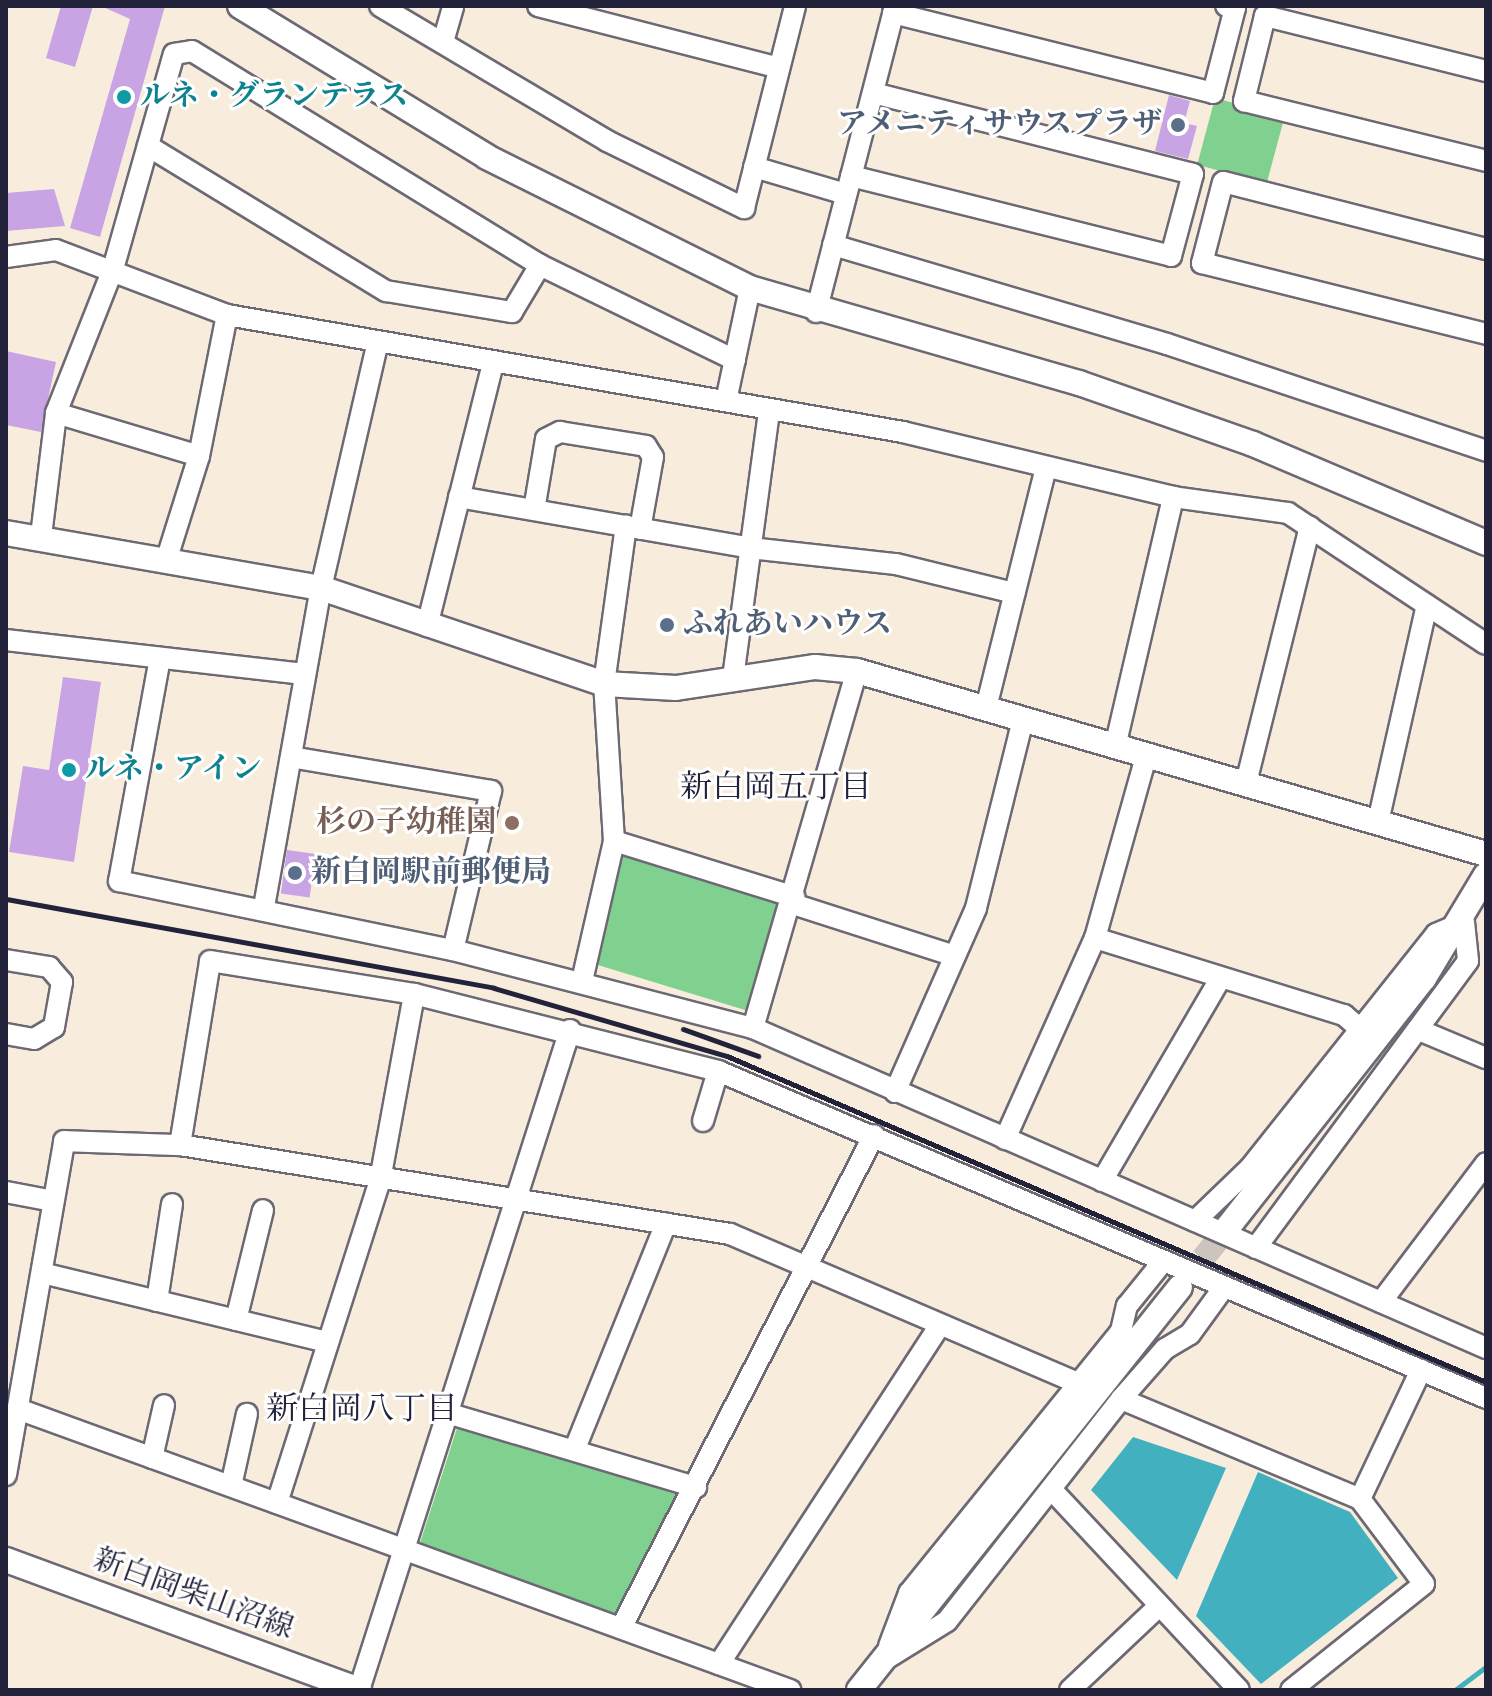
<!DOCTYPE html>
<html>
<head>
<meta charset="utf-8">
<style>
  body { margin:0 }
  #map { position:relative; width:1492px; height:1696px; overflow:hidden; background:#f8eddd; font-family:"Old Standard TT","Noto Serif JP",serif }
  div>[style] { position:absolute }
  .green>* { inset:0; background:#80d08f; transform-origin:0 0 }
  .water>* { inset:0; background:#42b0be }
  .stream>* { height:5px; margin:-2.5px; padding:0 2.5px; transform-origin:2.5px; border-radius:2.5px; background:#42b0be }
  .building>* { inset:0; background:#c9a4e4; transform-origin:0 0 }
  .tertiary-tunnel>* { height:24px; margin-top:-12px; transform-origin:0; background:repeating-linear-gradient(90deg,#cdc4bd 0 24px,transparent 0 36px) }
  .roads { filter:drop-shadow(2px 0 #6d6974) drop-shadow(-2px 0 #6d6974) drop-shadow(0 2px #6d6974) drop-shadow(0 -2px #6d6974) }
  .minor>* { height:20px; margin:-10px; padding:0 10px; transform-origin:10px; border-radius:10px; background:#fff }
  .tertiary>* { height:24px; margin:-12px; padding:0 12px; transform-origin:12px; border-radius:12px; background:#fff }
  .rail>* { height:5px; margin:-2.5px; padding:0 2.5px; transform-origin:2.5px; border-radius:2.5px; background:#22223b }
  .dots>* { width:22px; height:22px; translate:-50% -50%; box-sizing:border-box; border:4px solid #fff; border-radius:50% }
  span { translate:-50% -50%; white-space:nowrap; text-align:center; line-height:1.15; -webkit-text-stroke:6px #fff; paint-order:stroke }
  .culture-label { font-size:30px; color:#0d838f; font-weight:700 }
  .left { translate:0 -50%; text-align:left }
  .service-label { font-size:30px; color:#4e5e75; font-weight:700 }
  .right { translate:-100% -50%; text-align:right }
  .education-label { font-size:30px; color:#785e54; font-weight:700 }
  .street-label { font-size:30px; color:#22223b }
  .neighbourhood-label { font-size:32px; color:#22223b }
  .frame { position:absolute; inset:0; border:8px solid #22223b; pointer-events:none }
</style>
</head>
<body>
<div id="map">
  <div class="green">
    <i style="left:1215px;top:98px;width:72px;height:69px;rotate:15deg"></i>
    <i style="left:622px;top:851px;width:170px;height:116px;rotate:17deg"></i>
    <i style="clip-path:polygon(459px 1422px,681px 1496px,617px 1618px,420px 1543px)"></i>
  </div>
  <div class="water">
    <i style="clip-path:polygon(1133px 1437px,1226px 1468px,1177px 1580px,1091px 1490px)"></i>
    <i style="clip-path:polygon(1258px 1472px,1350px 1512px,1398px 1578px,1261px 1684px,1196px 1616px)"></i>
  </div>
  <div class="stream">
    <i style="left:1455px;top:1690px;width:39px;rotate:-37deg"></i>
  </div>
  <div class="building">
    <i style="clip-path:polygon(61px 6px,93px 6px,75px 67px,46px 58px)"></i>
    <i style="clip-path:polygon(101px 6px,165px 6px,100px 237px,70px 228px,130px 19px)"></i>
    <i style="clip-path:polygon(1169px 95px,1190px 101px,1184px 123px,1197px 126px,1188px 159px,1155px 151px)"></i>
    <i style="clip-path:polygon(54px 189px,65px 226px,6px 231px,6px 193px)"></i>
    <i style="clip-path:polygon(6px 351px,56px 362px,41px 432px,6px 425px)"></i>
    <i style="clip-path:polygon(63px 677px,101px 682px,74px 862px,9px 852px,23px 766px,49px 770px)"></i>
    <i style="left:287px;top:850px;width:29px;height:44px;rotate:8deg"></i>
  </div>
  <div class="tertiary-tunnel">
    <i style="left:1180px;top:1287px;width:77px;rotate:-51.3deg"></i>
  </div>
  <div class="roads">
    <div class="minor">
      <i style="left:380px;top:6px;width:264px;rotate:30.7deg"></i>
      <i style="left:607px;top:141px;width:153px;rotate:26.1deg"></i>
      <i style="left:744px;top:208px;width:208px;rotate:-75.8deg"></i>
      <i style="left:538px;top:6px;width:249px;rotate:14.4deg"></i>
      <i style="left:893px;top:13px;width:330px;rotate:14deg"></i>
      <i style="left:1213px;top:93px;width:88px;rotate:-75.5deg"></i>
      <i style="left:1235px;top:8px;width:9px;rotate:-167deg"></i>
      <i style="left:443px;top:42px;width:37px;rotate:-74deg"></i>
      <i style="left:1486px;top:71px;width:228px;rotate:-166deg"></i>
      <i style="left:1265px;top:16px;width:88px;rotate:103.9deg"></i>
      <i style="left:1244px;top:101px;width:249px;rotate:13.9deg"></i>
      <i style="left:148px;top:146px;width:279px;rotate:31.4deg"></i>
      <i style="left:386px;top:291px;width:128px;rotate:9.5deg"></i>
      <i style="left:512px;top:312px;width:55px;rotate:-59.2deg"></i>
      <i style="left:540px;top:265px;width:217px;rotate:26deg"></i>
      <i style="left:754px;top:167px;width:96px;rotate:16.4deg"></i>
      <i style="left:851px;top:176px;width:330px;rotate:14deg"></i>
      <i style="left:1171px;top:256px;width:85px;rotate:-75deg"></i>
      <i style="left:1193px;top:174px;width:330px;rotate:-165.8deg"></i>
      <i style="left:833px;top:245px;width:348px;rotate:16.5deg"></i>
      <i style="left:1167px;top:344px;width:336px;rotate:18.5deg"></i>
      <i style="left:1486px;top:249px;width:271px;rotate:-165.7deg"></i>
      <i style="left:1223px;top:182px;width:84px;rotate:104.5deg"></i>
      <i style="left:1202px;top:263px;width:293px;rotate:14deg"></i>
      <i style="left:6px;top:257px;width:50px;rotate:-8deg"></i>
      <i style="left:56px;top:250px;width:183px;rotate:20.8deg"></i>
      <i style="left:227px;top:315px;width:686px;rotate:9.82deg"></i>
      <i style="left:903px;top:432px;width:278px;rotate:13.5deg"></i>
      <i style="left:1173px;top:497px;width:116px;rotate:7.9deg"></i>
      <i style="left:1288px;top:513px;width:237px;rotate:33.5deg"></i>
      <i style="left:816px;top:312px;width:316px;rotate:-75.5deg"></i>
      <i style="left:726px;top:401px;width:116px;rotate:-78deg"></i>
      <i style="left:56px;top:413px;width:149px;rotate:16.7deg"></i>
      <i style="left:459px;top:497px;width:295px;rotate:9.9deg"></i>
      <i style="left:750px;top:548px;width:147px;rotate:6.3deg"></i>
      <i style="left:896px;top:564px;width:122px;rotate:13.8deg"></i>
      <i style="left:534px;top:510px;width:72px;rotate:-80.4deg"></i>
      <i style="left:546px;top:439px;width:16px;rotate:-27deg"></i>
      <i style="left:560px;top:432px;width:87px;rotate:9.2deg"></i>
      <i style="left:646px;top:446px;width:13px;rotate:58deg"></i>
      <i style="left:653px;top:457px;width:73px;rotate:100.2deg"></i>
      <i style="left:41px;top:536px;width:124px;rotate:-83deg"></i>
      <i style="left:56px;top:413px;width:155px;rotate:-68.4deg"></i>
      <i style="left:113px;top:269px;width:223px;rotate:-74.2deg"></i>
      <i style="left:174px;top:54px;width:18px;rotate:-9deg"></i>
      <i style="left:192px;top:51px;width:409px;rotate:31.6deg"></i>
      <i style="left:167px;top:558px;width:107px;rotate:-72.6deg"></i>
      <i style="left:199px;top:456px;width:144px;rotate:-78.8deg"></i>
      <i style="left:427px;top:626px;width:271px;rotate:-75.9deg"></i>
      <i style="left:6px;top:640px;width:301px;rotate:6.5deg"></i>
      <i style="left:160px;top:658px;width:227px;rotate:100.4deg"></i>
      <i style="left:119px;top:881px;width:341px;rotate:11.7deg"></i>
      <i style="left:453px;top:950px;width:310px;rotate:14.6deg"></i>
      <i style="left:753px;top:1028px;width:800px;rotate:23.58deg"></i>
      <i style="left:733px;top:678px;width:270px;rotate:-82.3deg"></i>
      <i style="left:986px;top:708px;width:248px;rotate:-76deg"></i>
      <i style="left:1115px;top:747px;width:257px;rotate:-76.9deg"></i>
      <i style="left:291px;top:757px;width:203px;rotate:9.6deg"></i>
      <i style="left:491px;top:791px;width:163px;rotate:103.4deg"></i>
      <i style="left:1246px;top:783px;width:264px;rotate:-76deg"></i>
      <i style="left:1378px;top:822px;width:222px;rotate:-77.3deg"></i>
      <i style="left:614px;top:841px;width:189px;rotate:17.2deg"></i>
      <i style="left:793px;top:904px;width:170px;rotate:17.8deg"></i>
      <i style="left:264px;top:907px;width:324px;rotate:-79.9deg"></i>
      <i style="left:321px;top:588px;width:253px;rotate:-77deg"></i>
      <i style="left:1095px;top:938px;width:261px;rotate:17.2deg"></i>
      <i style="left:1344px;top:1015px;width:23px;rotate:41deg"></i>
      <i style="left:6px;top:960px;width:44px;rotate:9.2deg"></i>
      <i style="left:49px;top:967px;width:20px;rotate:49deg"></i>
      <i style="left:62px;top:982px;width:46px;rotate:100.1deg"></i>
      <i style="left:54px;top:1027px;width:23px;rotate:149deg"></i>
      <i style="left:34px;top:1039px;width:28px;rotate:-170deg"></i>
      <i style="left:582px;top:981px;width:144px;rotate:-77.1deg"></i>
      <i style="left:614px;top:841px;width:157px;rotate:-93.6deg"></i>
      <i style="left:604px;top:684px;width:160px;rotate:-82.1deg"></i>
      <i style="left:753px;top:1028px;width:372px;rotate:-73.8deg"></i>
      <i style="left:1419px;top:1030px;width:73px;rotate:22.7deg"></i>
      <i style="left:895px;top:1092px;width:201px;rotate:-66.2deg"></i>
      <i style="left:976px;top:908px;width:195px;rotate:-76deg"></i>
      <i style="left:703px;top:1121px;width:52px;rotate:-73.3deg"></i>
      <i style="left:1005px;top:1139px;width:220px;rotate:-65.9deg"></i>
      <i style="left:1095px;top:938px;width:189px;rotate:-74.3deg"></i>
      <i style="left:180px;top:1145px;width:186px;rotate:-80.7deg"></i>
      <i style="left:210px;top:961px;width:207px;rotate:9.2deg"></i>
      <i style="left:414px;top:994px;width:314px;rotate:14.2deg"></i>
      <i style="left:718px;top:1071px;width:835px;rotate:23.06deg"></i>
      <i style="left:1102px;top:1181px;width:234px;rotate:-59.7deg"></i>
      <i style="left:6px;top:1192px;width:48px;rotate:10.8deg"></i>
      <i style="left:1195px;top:1221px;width:76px;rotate:-43.9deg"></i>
      <i style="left:1250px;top:1168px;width:299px;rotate:-51.5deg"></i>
      <i style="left:1436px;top:934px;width:30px;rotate:-23deg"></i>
      <i style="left:1464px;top:922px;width:39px;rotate:84deg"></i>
      <i style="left:1468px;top:961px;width:357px;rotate:126.5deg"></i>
      <i style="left:42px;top:1273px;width:294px;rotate:13.6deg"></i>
      <i style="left:157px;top:1301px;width:98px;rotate:-81.2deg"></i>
      <i style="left:1381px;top:1302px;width:174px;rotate:-52.9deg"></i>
      <i style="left:236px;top:1320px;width:113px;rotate:-76.2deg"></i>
      <i style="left:1121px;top:1399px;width:259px;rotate:22.7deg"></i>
      <i style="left:1360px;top:1499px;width:106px;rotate:53deg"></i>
      <i style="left:1424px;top:1584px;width:170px;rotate:141.4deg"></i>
      <i style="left:18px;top:1409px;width:822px;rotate:20deg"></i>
      <i style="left:447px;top:1413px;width:260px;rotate:16.6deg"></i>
      <i style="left:576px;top:1446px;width:240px;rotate:-68deg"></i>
      <i style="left:152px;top:1458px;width:54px;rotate:-77.2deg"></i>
      <i style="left:6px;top:1475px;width:339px;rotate:-80.1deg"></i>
      <i style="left:64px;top:1141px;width:116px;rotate:2deg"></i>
      <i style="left:180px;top:1145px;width:557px;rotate:9.19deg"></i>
      <i style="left:730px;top:1234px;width:379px;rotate:23.2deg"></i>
      <i style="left:231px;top:1486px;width:74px;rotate:-77.5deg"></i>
      <i style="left:1051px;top:1489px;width:275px;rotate:46.9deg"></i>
      <i style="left:1360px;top:1499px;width:143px;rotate:-64.7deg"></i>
      <i style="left:277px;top:1503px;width:339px;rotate:-72.3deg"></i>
      <i style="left:380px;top:1180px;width:189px;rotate:-79.6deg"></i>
      <i style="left:621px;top:1628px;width:554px;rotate:-62.83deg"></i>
      <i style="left:889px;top:1646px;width:57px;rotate:-69.3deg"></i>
      <i style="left:909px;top:1593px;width:337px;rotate:-51deg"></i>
      <i style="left:1121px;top:1331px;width:26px;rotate:-77deg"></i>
      <i style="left:1127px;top:1306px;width:54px;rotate:-51deg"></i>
      <i style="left:889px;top:1657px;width:68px;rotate:-31.8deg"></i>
      <i style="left:947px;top:1621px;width:282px;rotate:-51.9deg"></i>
      <i style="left:1121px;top:1399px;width:67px;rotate:-48.7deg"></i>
      <i style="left:1165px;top:1349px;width:29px;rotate:-31deg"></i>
      <i style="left:1190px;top:1334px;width:54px;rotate:-54deg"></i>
      <i style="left:719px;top:1664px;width:402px;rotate:-56.9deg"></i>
      <i style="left:359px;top:1690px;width:693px;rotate:-72.27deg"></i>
      <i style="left:1070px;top:1690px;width:122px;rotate:-43.3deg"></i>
    </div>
    <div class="tertiary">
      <i style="left:240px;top:6px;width:289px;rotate:31.4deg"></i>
      <i style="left:487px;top:157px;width:294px;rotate:26.5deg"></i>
      <i style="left:750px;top:288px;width:342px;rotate:16.1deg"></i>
      <i style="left:1079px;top:383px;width:184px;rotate:19.3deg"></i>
      <i style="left:1253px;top:444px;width:253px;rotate:23deg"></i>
      <i style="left:6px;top:533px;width:320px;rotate:9.9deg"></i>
      <i style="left:321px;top:588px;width:299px;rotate:18.7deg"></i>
      <i style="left:604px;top:684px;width:72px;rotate:3.2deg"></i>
      <i style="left:676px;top:688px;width:141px;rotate:-8.6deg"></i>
      <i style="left:815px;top:667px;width:42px;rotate:5.4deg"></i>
      <i style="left:857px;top:671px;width:655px;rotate:16.22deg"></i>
      <i style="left:1228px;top:1227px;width:317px;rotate:-51.8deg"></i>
      <i style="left:1424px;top:978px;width:120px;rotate:-59deg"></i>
      <i style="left:6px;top:1560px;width:376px;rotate:20.2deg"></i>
      <i style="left:859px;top:1690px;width:515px;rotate:-51.46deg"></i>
    </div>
  </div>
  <div class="rail">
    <i style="left:6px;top:899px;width:496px;rotate:10.3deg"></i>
    <i style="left:494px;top:988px;width:243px;rotate:16.3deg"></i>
    <i style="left:727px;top:1056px;width:826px;rotate:23.24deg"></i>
    <i style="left:683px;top:1029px;width:80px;rotate:19.8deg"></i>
  </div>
  <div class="dots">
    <i style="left:124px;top:97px;background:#0f9aa8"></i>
    <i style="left:1178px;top:125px;background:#5c6f8a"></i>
    <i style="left:667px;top:625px;background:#5c6f8a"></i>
    <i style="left:69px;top:770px;background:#0f9aa8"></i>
    <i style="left:512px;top:823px;background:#8d6e63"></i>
    <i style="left:295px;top:873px;background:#5c6f8a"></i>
  </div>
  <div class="culture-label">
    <span class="left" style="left:140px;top:97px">ルネ・グランテラス</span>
    <span class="left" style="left:85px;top:770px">ルネ・アイン</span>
  </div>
  <div class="service-label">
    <span class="right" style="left:1162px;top:125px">アメニティサウスプラザ</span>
    <span class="left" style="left:683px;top:625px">ふれあいハウス</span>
    <span class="left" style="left:311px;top:873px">新白岡駅前郵便局</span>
  </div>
  <div class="education-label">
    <span class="right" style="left:496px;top:823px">杉の子幼稚園</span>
  </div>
  <div class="street-label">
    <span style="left:193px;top:1595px;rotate:20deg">新白岡柴山沼線</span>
  </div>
  <div class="neighbourhood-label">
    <span style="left:776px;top:789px">新白岡五丁目</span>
    <span style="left:362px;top:1411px">新白岡八丁目</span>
  </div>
  <div class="frame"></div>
</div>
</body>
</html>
